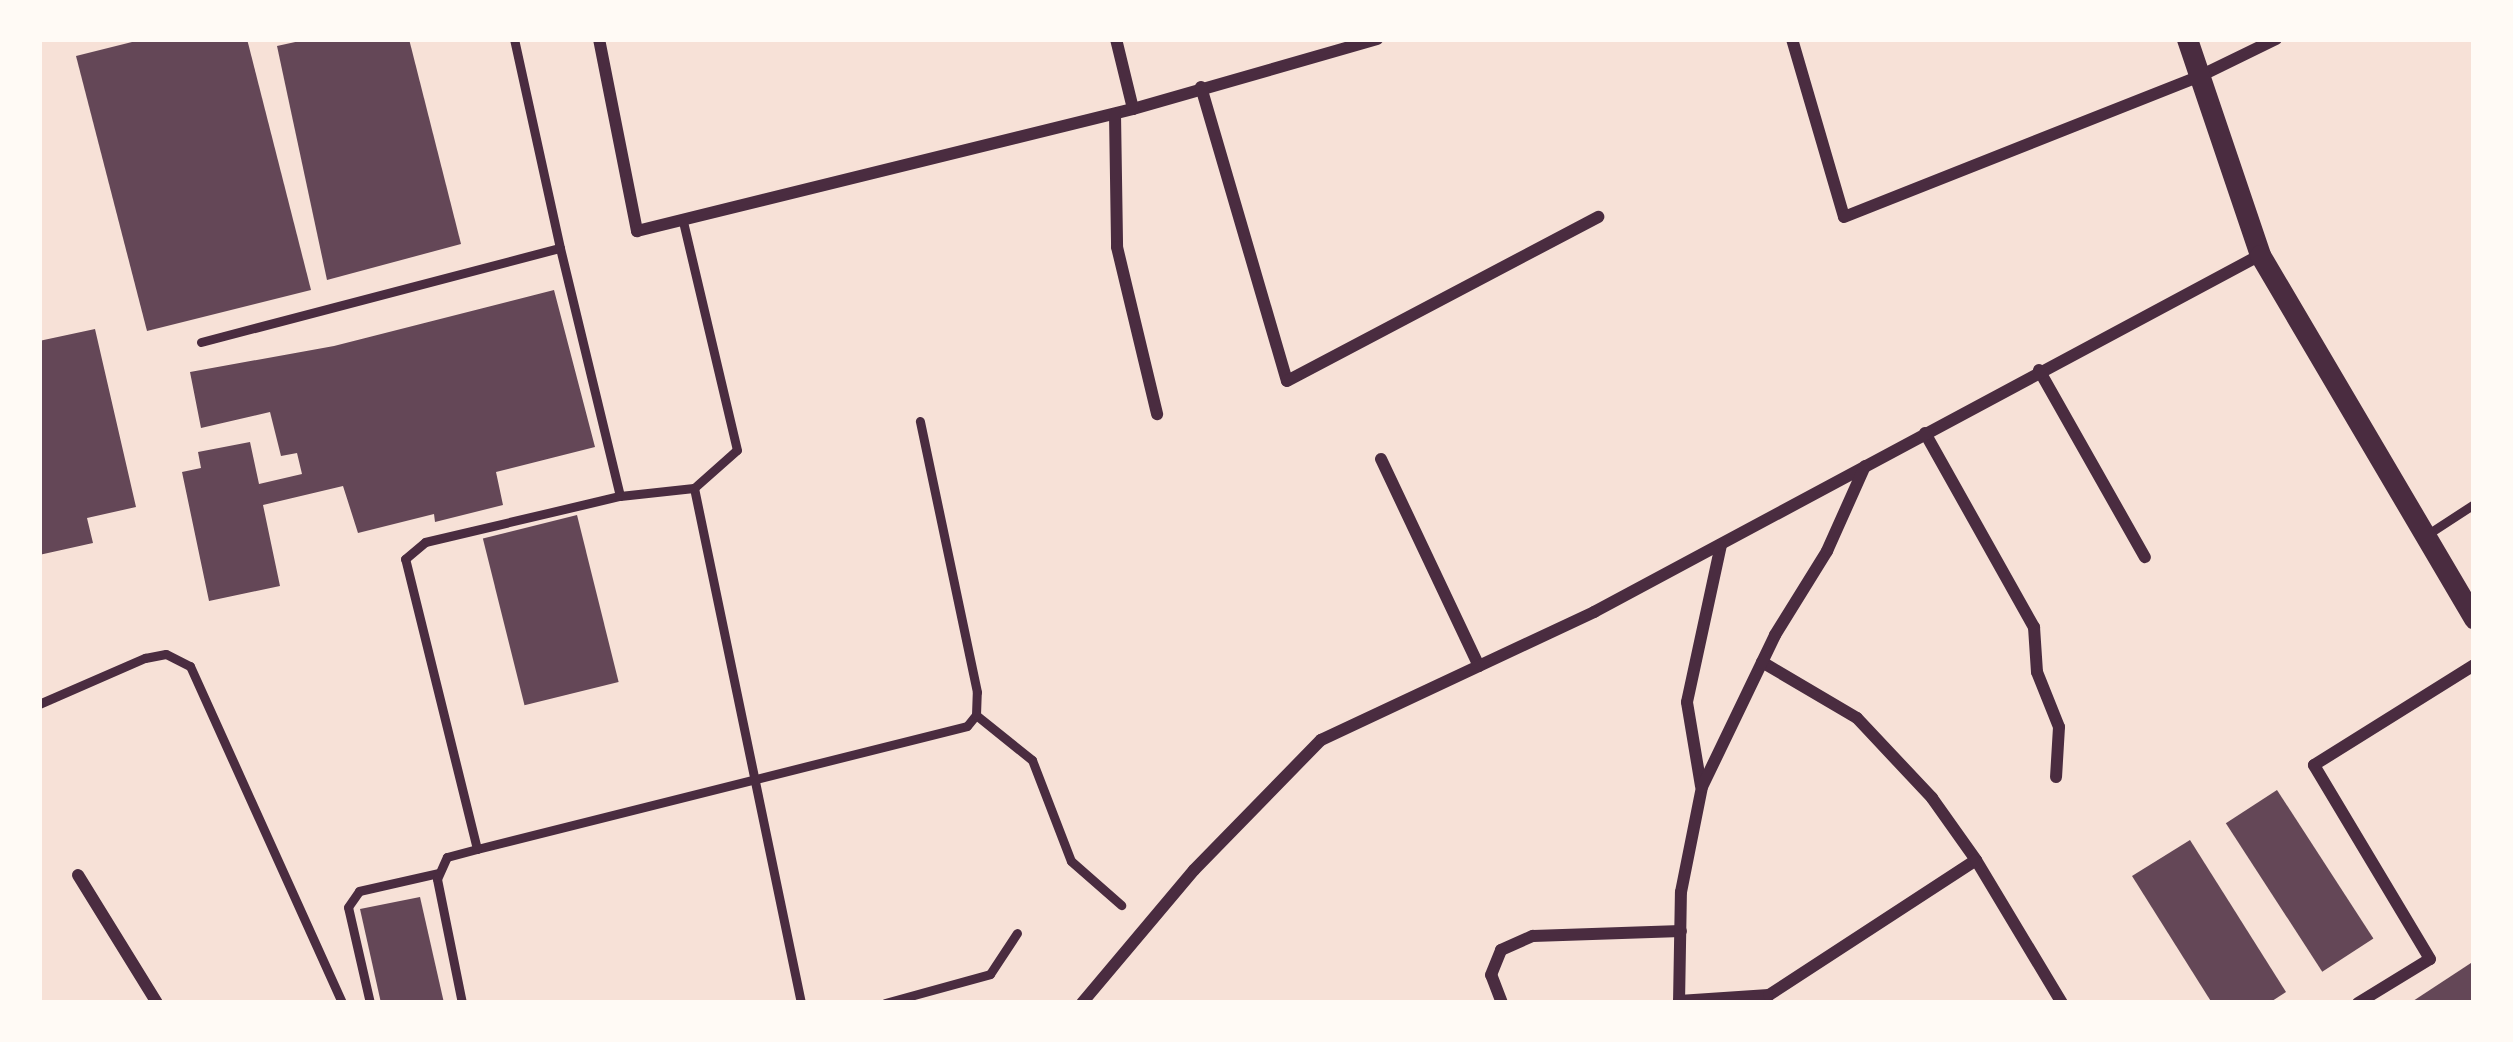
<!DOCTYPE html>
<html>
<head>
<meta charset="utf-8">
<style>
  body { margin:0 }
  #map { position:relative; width:2513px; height:1042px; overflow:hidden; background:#f7e1d7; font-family:"Work Sans",sans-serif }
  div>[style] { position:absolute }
  .building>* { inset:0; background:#644757; transform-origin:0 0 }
  .service>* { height:9px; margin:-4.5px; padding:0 4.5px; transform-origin:4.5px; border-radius:4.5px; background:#4a2c40 }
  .minor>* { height:12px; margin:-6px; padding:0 6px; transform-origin:6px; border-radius:6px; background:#4a2c40 }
  .tertiary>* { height:21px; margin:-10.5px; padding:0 10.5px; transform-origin:10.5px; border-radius:10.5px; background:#4a2c40 }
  span { translate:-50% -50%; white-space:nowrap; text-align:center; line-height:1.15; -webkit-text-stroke:10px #fffaf5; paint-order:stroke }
  .frame { position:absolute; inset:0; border:42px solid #fffaf5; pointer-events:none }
</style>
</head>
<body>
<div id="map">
  <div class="building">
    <i style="clip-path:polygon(144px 39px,247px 39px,311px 290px,147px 331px,76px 56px)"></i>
    <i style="clip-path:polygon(309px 39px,409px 39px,461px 244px,327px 280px,277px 46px)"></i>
    <i style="clip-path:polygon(554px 290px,595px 447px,496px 472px,503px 505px,435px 522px,434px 514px,358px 533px,343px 486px,263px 505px,280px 586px,209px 601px,182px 472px,201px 468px,198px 452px,250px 442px,259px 484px,302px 474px,297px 453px,281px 456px,270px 412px,201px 428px,190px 372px,334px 346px)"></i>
    <i style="clip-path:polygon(95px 329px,136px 507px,87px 518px,93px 543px,39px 555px,39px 341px)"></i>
    <i style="left:577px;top:515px;width:172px;height:97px;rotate:76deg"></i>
    <i style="left:2277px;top:790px;width:177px;height:61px;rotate:57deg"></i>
    <i style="clip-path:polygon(2190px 840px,2286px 992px,2269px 1003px,2212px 1003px,2132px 876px)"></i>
    <i style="clip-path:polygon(420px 897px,444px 1003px,381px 1003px,360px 909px)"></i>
    <i style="clip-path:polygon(2474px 961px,2474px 1003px,2410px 1003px)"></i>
  </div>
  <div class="service">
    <i style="left:560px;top:248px;width:255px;rotate:76.4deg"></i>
    <i style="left:201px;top:342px;width:371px;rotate:-14.7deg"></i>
    <i style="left:560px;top:248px;width:214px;rotate:-102.4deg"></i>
    <i style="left:694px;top:488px;width:526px;rotate:78.26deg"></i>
    <i style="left:2428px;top:534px;width:55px;rotate:-33.1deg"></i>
    <i style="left:39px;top:704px;width:116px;rotate:-23.5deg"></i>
    <i style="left:145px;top:658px;width:21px;rotate:-11deg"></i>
    <i style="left:166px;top:654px;width:27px;rotate:27deg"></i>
    <i style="left:190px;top:666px;width:370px;rotate:65.7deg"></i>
    <i style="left:976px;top:715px;width:72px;rotate:38.8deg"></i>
    <i style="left:1032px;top:760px;width:108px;rotate:68.9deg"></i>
    <i style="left:1071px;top:861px;width:67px;rotate:41.3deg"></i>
    <i style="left:477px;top:849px;width:505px;rotate:-14.09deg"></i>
    <i style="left:967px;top:726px;width:14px;rotate:-51deg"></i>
    <i style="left:976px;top:715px;width:23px;rotate:-88deg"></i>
    <i style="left:977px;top:692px;width:277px;rotate:-101.9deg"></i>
    <i style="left:370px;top:1003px;width:98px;rotate:-102.9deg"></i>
    <i style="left:348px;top:907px;width:19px;rotate:-55deg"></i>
    <i style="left:359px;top:891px;width:82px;rotate:-12.7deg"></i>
    <i style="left:462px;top:1003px;width:126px;rotate:-101.4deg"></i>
    <i style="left:437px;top:879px;width:24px;rotate:-66deg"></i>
    <i style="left:447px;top:857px;width:31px;rotate:-15deg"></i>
    <i style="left:477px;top:849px;width:299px;rotate:-103.9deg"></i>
    <i style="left:405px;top:559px;width:26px;rotate:-40deg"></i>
    <i style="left:425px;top:542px;width:200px;rotate:-13.3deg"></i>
    <i style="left:620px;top:496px;width:74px;rotate:-6.2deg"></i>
    <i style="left:694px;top:488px;width:57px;rotate:-41.5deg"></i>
    <i style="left:737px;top:450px;width:235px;rotate:-103.3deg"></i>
    <i style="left:885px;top:1003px;width:109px;rotate:-15.4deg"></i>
    <i style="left:990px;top:974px;width:49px;rotate:-56.6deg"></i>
  </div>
  <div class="minor">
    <i style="left:599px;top:39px;width:196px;rotate:78.8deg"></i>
    <i style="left:637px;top:231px;width:511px;rotate:-13.82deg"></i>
    <i style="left:1133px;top:109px;width:254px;rotate:-16deg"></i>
    <i style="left:1116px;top:39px;width:72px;rotate:76.3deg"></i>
    <i style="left:1792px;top:39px;width:185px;rotate:73.7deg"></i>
    <i style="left:1844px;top:217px;width:381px;rotate:-21.6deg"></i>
    <i style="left:2198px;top:77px;width:87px;rotate:-26deg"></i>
    <i style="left:1201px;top:87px;width:306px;rotate:73.7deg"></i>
    <i style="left:1287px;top:381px;width:352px;rotate:-27.8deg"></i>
    <i style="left:1115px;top:114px;width:133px;rotate:89.1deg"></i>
    <i style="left:1117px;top:247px;width:172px;rotate:76.5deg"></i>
    <i style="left:2039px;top:370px;width:215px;rotate:60.5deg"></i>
    <i style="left:1925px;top:433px;width:223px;rotate:60.7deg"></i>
    <i style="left:2034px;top:627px;width:45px;rotate:86.2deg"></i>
    <i style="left:2037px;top:672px;width:59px;rotate:68.2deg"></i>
    <i style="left:2059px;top:727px;width:50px;rotate:93.4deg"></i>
    <i style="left:1381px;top:459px;width:229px;rotate:64.7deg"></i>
    <i style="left:1762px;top:662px;width:110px;rotate:30.5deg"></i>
    <i style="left:1857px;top:718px;width:110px;rotate:46.8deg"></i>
    <i style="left:1932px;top:798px;width:76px;rotate:54.6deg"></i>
    <i style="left:1701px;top:786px;width:85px;rotate:-99.5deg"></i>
    <i style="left:1687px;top:702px;width:161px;rotate:-77.8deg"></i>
    <i style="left:78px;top:875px;width:150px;rotate:58.3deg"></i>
    <i style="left:1679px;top:1001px;width:90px;rotate:-3.8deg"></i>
    <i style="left:1769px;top:995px;width:247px;rotate:-33.1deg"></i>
    <i style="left:1976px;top:860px;width:167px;rotate:59deg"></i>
    <i style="left:1082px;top:1003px;width:174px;rotate:-49.9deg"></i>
    <i style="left:1194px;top:870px;width:182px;rotate:-45.7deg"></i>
    <i style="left:1321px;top:740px;width:302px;rotate:-25.1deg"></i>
    <i style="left:1594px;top:612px;width:756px;rotate:-28.19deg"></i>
    <i style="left:1502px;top:1003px;width:30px;rotate:-111deg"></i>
    <i style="left:1491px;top:975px;width:27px;rotate:-68deg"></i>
    <i style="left:1501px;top:950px;width:35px;rotate:-24deg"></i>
    <i style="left:1533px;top:936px;width:148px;rotate:-1.9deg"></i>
    <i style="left:1679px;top:1003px;width:111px;rotate:-89deg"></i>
    <i style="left:1681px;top:892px;width:107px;rotate:-78.7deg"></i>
    <i style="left:1702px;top:787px;width:169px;rotate:-64.3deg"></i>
    <i style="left:1775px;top:635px;width:99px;rotate:-58.2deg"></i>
    <i style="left:1827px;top:551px;width:93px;rotate:-65.9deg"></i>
    <i style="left:2358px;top:1003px;width:84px;rotate:-31.4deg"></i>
    <i style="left:2430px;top:959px;width:226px;rotate:-120.9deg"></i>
    <i style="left:2314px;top:765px;width:189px;rotate:-32deg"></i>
  </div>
  <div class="tertiary">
    <i style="left:2187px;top:39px;width:228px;rotate:71.3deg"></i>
    <i style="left:2260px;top:255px;width:422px;rotate:59.5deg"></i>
  </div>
  <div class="frame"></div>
</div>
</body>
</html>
